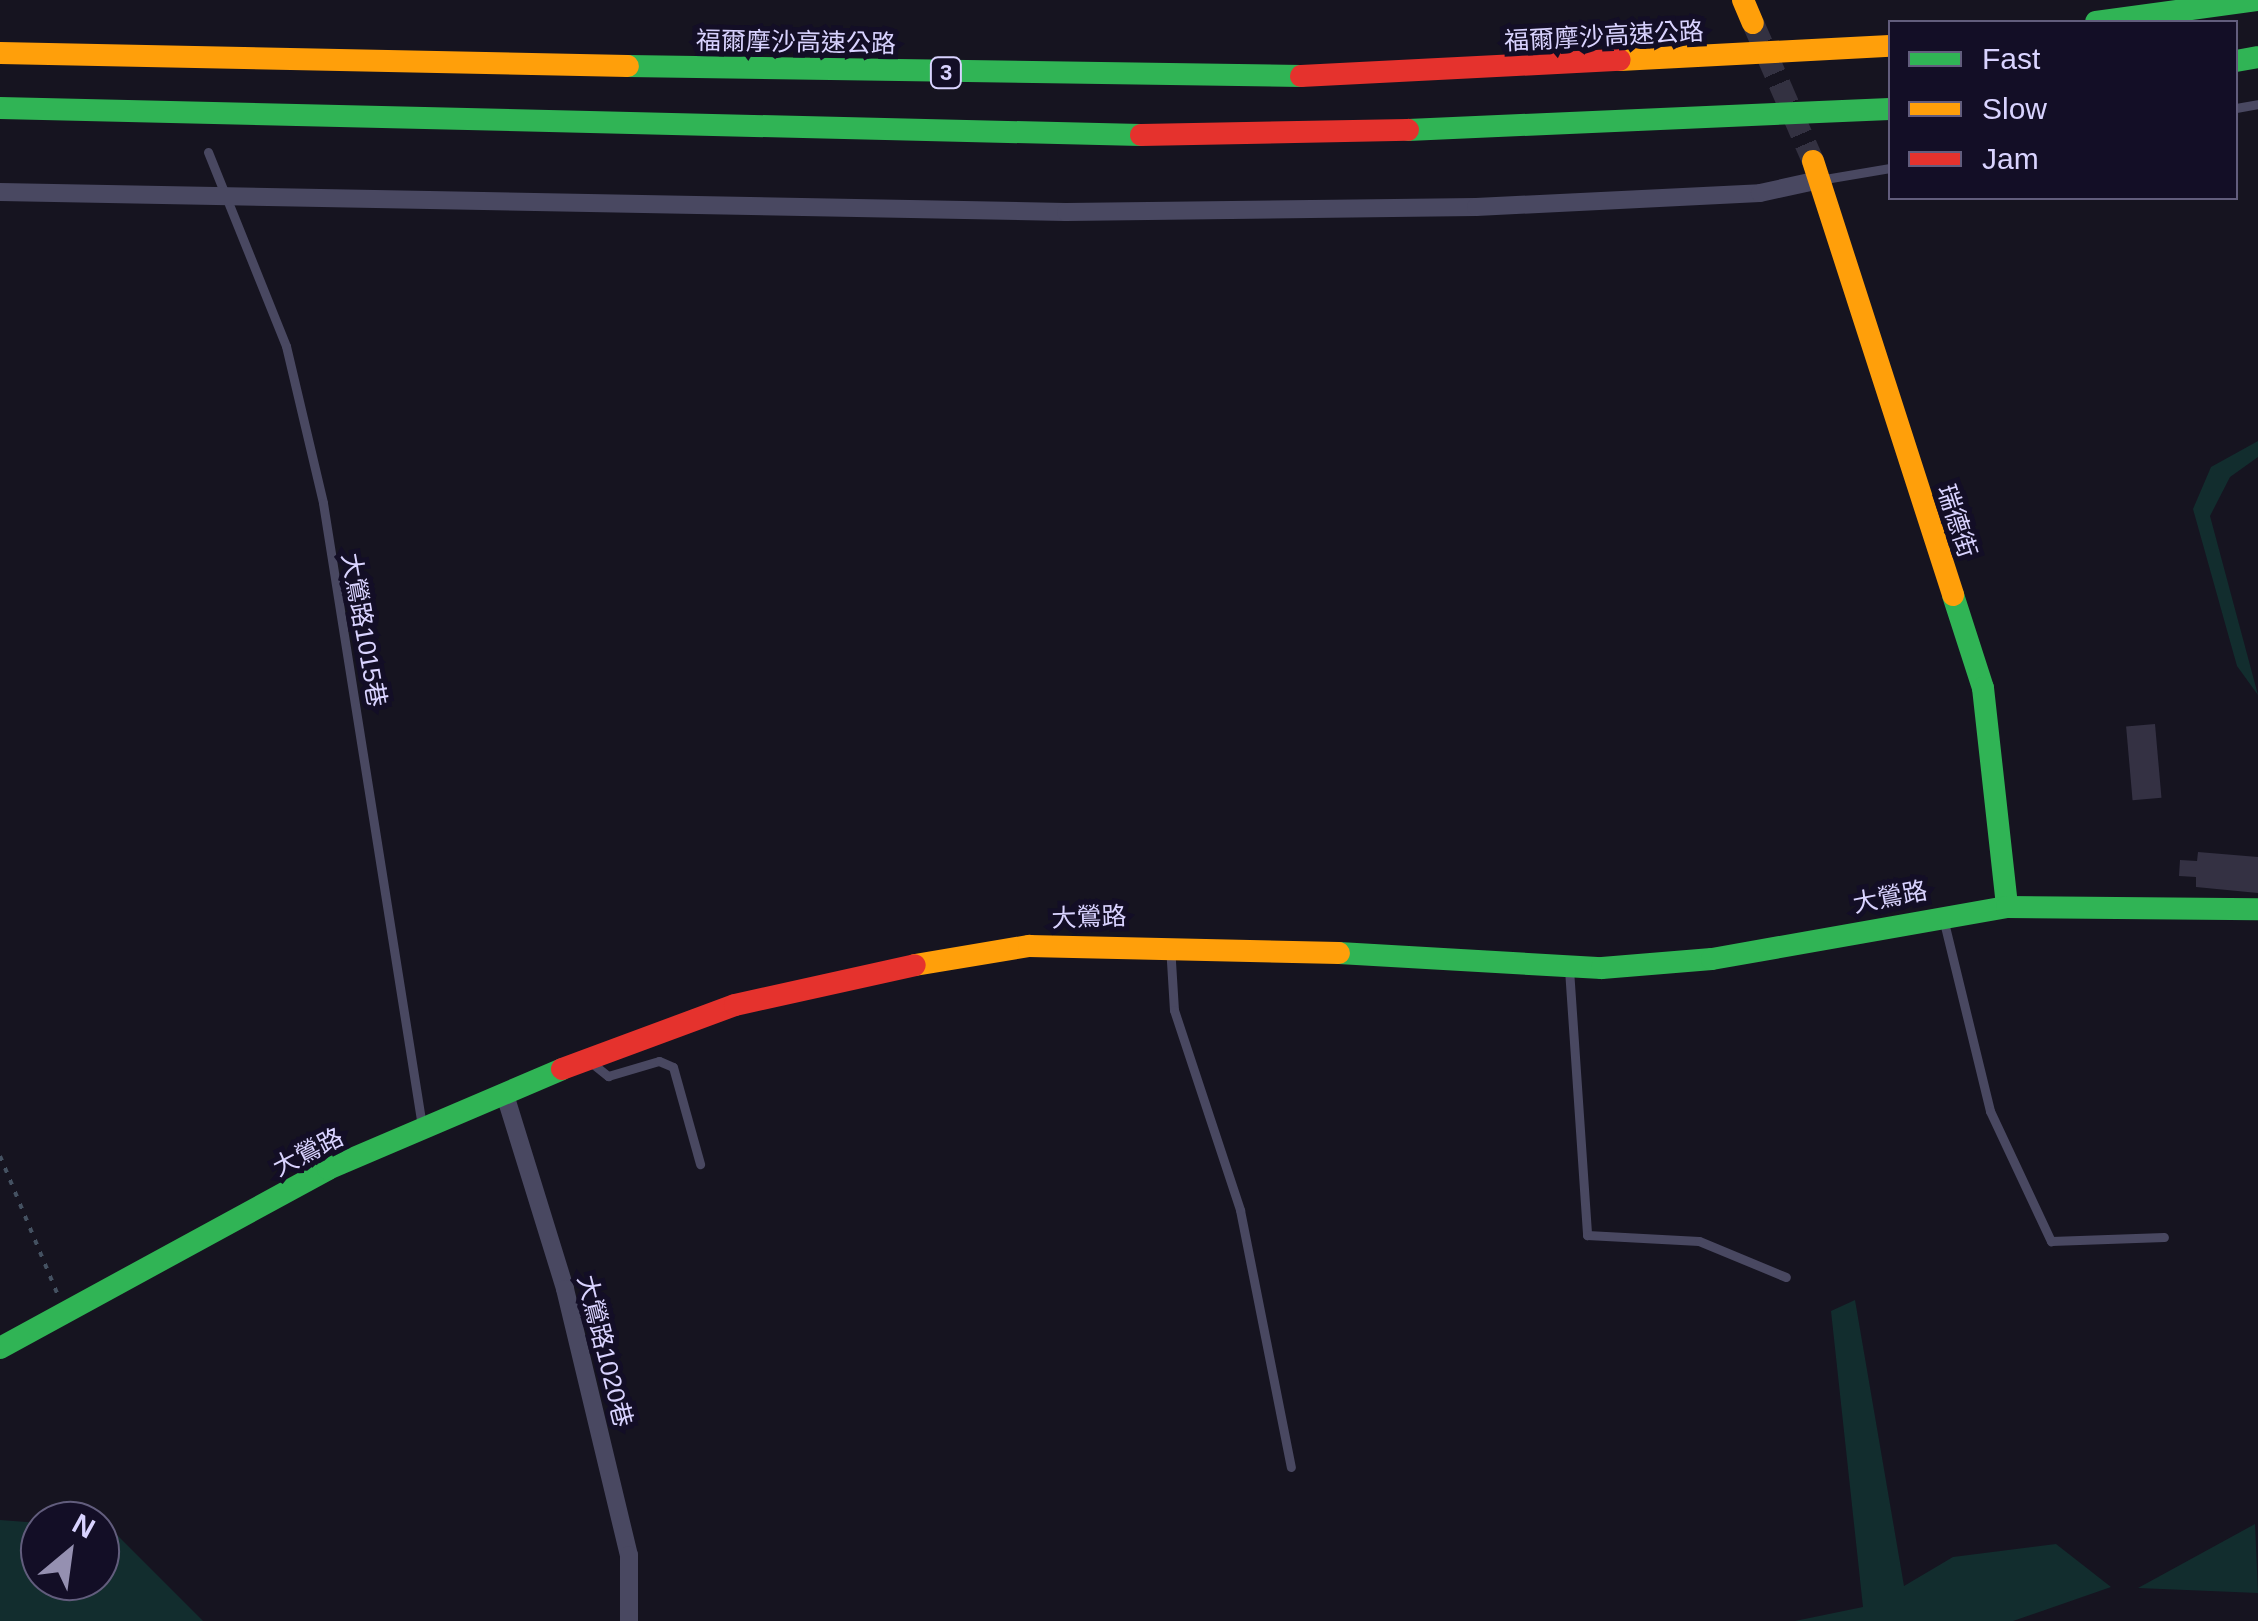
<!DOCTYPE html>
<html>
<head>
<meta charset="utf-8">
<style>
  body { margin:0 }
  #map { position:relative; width:2258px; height:1621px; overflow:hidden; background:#161420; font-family:Arial,"Noto Sans TC",sans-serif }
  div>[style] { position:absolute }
  .green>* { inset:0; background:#122d2e }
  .building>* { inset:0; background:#343143; transform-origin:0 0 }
  .secondary-tunnel>* { height:22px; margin-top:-11px; transform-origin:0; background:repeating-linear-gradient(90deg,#333141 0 22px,transparent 0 33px) }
  .path>* { height:4px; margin-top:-2px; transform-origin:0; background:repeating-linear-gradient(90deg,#445161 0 5px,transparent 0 13px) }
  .lane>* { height:9px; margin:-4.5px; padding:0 4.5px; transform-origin:4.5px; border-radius:4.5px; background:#494861 }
  .street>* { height:18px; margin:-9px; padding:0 9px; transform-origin:9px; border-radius:9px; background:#494861 }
  .fast>* { height:22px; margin:-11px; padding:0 11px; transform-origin:11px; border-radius:11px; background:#30b455 }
  .slow>* { height:22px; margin:-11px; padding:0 11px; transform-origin:11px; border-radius:11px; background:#ff9f0a }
  .jam>* { height:22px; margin:-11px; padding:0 11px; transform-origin:11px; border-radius:11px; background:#e5322d }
  span { translate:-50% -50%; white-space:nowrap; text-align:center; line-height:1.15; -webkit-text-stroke:10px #130e26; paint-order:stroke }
  .shield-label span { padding:2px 8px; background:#130e26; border:2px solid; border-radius:8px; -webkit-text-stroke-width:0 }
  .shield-label { font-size:22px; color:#d9d3ff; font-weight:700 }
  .street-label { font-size:25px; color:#d9d3ff }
  .legend { position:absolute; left:1888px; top:20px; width:350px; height:180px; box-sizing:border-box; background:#130e26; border:2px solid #625d7d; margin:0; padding:12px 18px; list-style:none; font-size:30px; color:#d9d3ff }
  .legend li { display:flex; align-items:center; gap:20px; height:50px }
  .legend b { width:50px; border:2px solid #625d7d }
  .north { position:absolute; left:20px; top:1501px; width:100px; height:100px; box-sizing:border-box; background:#130e26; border:2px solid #625d7d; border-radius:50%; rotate:29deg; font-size:28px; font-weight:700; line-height:40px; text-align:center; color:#d9d3ff }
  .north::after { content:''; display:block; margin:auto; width:35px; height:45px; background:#9590b1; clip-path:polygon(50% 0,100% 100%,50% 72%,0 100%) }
</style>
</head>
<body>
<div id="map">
  <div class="green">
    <i style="clip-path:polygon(2258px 441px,2258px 457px,2230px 477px,2210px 516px,2258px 695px,2237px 666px,2193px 509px,2211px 467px)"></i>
    <i style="clip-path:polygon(1855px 1300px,1904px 1586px,1953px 1557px,2056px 1544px,2111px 1587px,2013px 1621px,1795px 1621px,1863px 1607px,1831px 1311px)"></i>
    <i style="clip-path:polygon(0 1520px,40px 1523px,40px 1581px,100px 1581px,100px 1527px,110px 1528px,203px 1621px,0 1621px)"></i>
    <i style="clip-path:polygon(2255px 1524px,2258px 1593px,2138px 1588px)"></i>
  </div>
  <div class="building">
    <i style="left:2155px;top:724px;width:74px;height:29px;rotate:85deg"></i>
    <i style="clip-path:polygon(2198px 852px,2258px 857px,2258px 893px,2196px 887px,2196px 877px,2179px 876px,2180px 860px,2197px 861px)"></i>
  </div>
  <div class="secondary-tunnel">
    <i style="left:1753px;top:23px;width:150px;rotate:66.5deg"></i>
  </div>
  <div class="path">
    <i style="left:0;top:1156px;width:151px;rotate:67.4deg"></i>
  </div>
  <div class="lane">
    <i style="left:2236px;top:108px;width:22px;rotate:-10deg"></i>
    <i style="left:208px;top:152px;width:209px;rotate:68.1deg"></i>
    <i style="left:286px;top:346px;width:161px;rotate:76.7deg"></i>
    <i style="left:323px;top:503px;width:631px;rotate:80.97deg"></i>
    <i style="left:1819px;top:180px;width:72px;rotate:-9.6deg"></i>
    <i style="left:1943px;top:918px;width:199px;rotate:76.3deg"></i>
    <i style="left:1990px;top:1111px;width:144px;rotate:64.9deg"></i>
    <i style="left:2051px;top:1241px;width:113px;rotate:-2deg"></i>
    <i style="left:1170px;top:945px;width:65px;rotate:86.5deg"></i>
    <i style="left:1174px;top:1010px;width:211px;rotate:71.7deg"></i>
    <i style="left:1240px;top:1210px;width:262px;rotate:78.8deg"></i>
    <i style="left:1569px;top:969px;width:267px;rotate:86.1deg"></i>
    <i style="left:1587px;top:1235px;width:112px;rotate:3.1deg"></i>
    <i style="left:1699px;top:1241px;width:94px;rotate:22.5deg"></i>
    <i style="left:588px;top:1060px;width:26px;rotate:39deg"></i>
    <i style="left:608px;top:1076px;width:53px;rotate:-16.4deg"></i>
    <i style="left:659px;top:1061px;width:15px;rotate:23deg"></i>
    <i style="left:673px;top:1067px;width:101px;rotate:74.4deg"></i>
  </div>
  <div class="street">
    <i style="left:0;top:192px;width:1066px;rotate:1.07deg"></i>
    <i style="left:1066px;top:212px;width:410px;rotate:-0.7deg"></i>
    <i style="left:1476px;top:207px;width:284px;rotate:-2.8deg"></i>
    <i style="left:1760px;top:193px;width:60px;rotate:-12.4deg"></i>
    <i style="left:506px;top:1098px;width:200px;rotate:72.8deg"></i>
    <i style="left:565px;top:1289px;width:274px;rotate:76.5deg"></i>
    <i style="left:629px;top:1555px;width:66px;rotate:90deg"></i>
  </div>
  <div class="fast">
    <i style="left:2096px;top:22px;width:162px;rotate:-7.8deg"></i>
    <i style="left:2236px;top:61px;width:22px;rotate:-10deg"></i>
    <i style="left:628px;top:66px;width:673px;rotate:0.85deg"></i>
    <i style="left:0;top:108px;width:1141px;rotate:1.36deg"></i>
    <i style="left:1408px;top:130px;width:482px;rotate:-2.5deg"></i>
    <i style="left:1953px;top:595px;width:98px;rotate:72.1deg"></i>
    <i style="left:1983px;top:688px;width:220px;rotate:83.7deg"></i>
    <i style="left:1339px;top:953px;width:263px;rotate:3.3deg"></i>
    <i style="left:1602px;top:968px;width:110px;rotate:-4.7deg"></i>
    <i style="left:1712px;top:959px;width:300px;rotate:-10deg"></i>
    <i style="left:2007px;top:907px;width:251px;rotate:0.5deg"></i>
    <i style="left:0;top:1348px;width:374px;rotate:-28.6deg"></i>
    <i style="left:328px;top:1169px;width:254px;rotate:-23.1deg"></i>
  </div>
  <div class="slow">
    <i style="left:1743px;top:0;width:25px;rotate:67deg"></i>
    <i style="left:0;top:53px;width:628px;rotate:1.19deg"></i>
    <i style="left:1620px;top:60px;width:270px;rotate:-3deg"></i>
    <i style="left:1813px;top:161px;width:456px;rotate:72.1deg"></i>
    <i style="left:915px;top:965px;width:116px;rotate:-9.5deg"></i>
    <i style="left:1029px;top:946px;width:310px;rotate:1.3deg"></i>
  </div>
  <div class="jam">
    <i style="left:1301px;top:76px;width:319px;rotate:-2.9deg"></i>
    <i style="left:1141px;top:135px;width:267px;rotate:-1.1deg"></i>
    <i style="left:562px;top:1069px;width:184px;rotate:-20.3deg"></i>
    <i style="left:735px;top:1005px;width:184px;rotate:-12.5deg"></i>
  </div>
  <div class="shield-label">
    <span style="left:946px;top:73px">3</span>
  </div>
  <div class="street-label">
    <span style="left:1604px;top:36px;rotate:-3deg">福爾摩沙高速公路</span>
    <span style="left:796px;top:42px;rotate:1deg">福爾摩沙高速公路</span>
    <span style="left:1957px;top:521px;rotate:72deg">瑞德街</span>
    <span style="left:364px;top:630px;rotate:80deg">大鶯路1015巷</span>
    <span style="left:1890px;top:897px;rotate:-11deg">大鶯路</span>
    <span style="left:1089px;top:917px;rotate:-2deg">大鶯路</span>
    <span style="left:308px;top:1152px;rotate:-27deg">大鶯路</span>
    <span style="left:605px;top:1351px;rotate:76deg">大鶯路1020巷</span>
  </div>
  <ul class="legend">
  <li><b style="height:12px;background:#30b455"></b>Fast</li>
  <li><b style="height:12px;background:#ff9f0a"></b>Slow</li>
  <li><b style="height:12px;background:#e5322d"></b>Jam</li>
  </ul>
  <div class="north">N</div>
</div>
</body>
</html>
